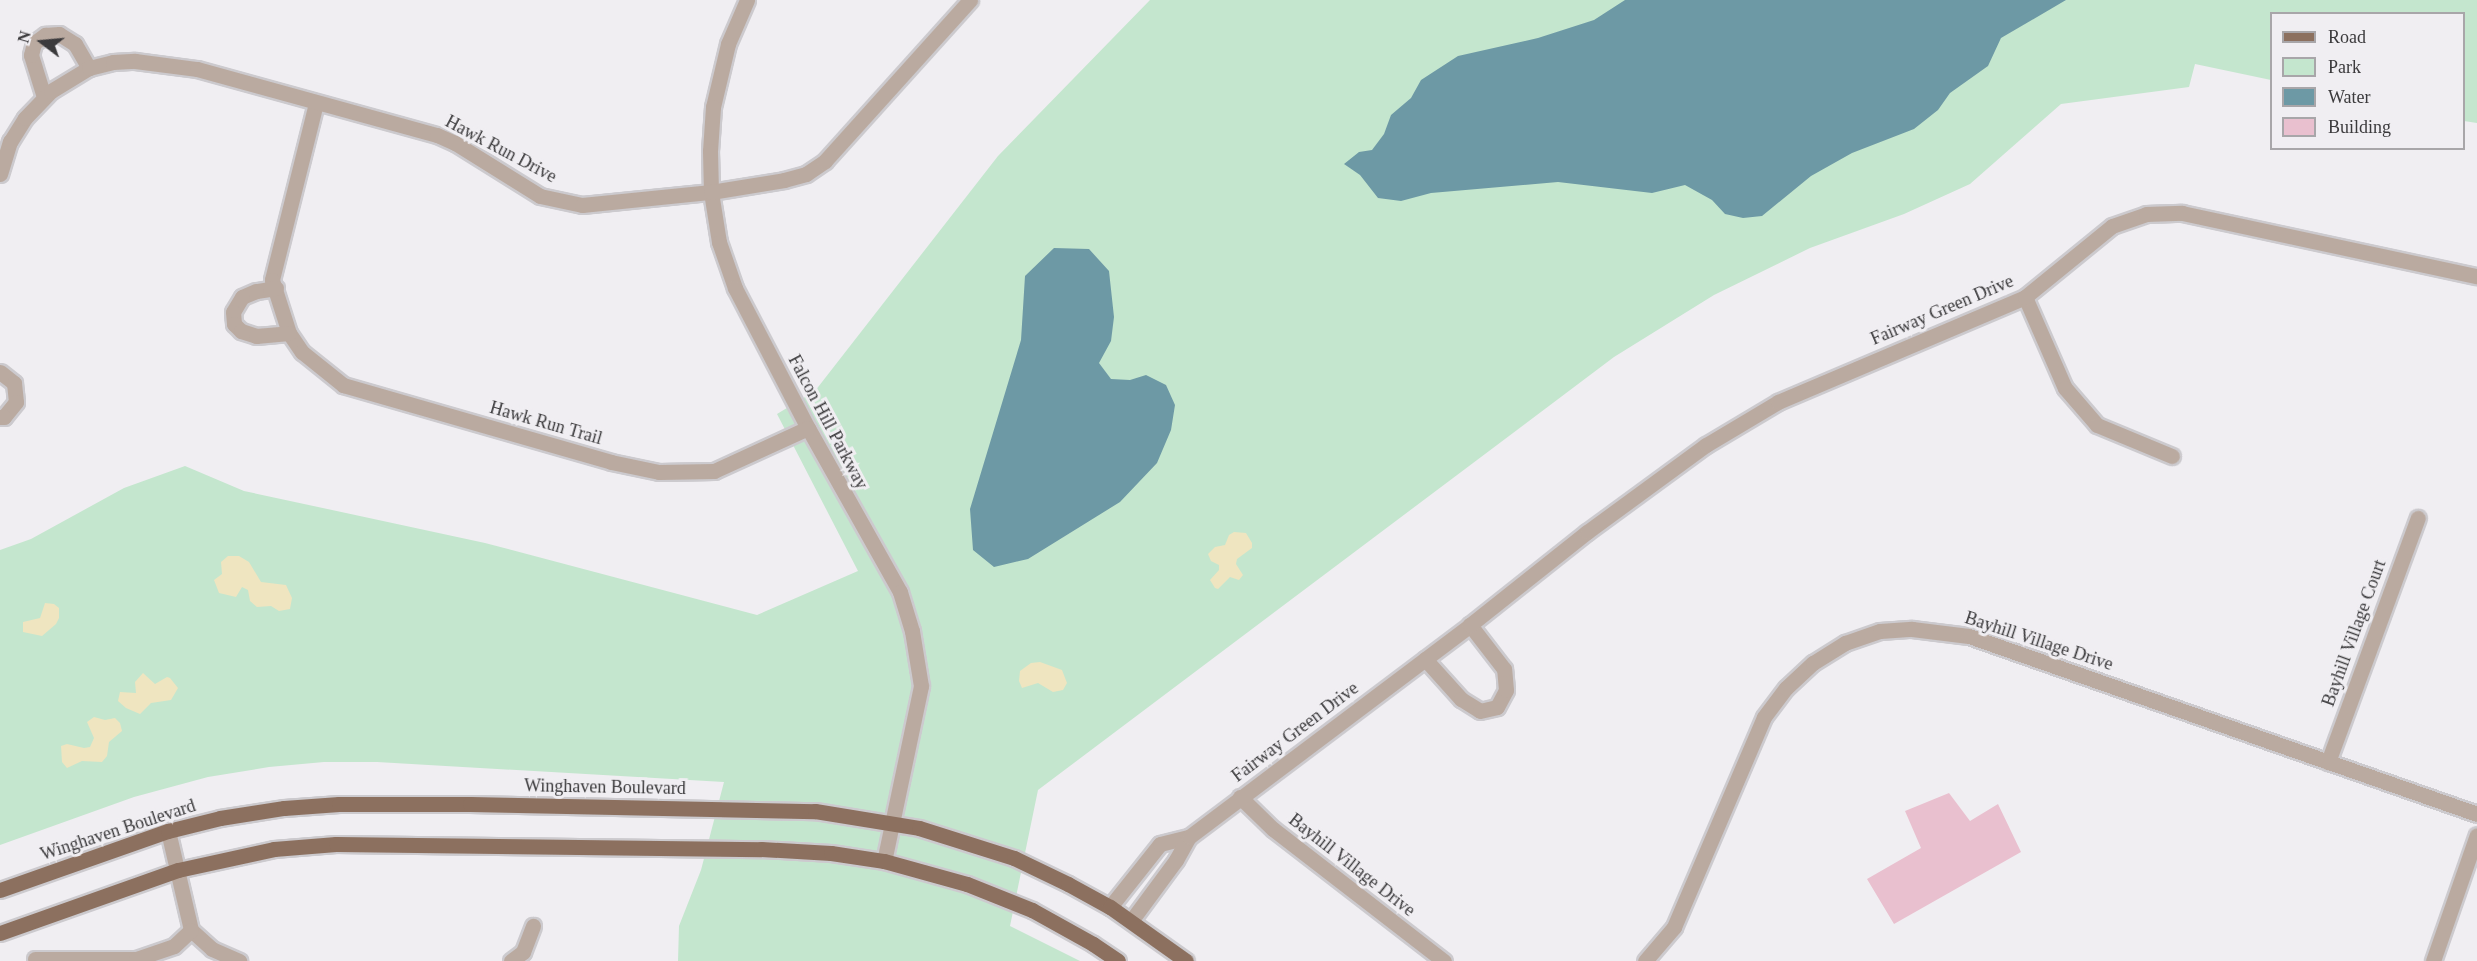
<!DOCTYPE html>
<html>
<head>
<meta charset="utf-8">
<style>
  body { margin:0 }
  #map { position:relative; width:2477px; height:961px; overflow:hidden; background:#f0eef2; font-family:"Times New Roman",serif }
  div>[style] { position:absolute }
  .green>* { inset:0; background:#c4e6ce }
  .sand>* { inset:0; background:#efe5c0 }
  .water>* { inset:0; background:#6d99a5 }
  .building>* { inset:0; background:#e9c0cf }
  .roads { filter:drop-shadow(2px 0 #cccace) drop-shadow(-2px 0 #cccace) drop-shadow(0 2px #cccace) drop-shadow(0 -2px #cccace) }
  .minor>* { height:15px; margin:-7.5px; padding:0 7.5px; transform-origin:7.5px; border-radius:7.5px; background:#baaaa0 }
  .tertiary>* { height:15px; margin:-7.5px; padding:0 7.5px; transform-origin:7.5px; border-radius:7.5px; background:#baaaa0 }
  .primary>* { height:15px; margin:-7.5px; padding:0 7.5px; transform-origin:7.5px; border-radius:7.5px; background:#8c705f }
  span { translate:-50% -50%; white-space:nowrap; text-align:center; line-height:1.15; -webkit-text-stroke:6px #f0eef2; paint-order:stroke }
  .street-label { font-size:18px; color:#3b3a3c }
  .legend { position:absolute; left:2270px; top:12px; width:195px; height:138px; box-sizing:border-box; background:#f0eef2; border:2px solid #a8a6a9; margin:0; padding:8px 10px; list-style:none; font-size:18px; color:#3b3a3c }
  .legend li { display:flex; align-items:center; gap:12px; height:30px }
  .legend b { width:30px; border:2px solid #a8a6a9 }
  .north { position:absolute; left:12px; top:12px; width:60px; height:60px; -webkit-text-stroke:4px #f0eef2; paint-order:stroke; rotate:286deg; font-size:16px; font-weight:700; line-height:24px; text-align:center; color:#3b3a3c }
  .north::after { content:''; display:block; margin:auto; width:21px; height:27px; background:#3b3a3c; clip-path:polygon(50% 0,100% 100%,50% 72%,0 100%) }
</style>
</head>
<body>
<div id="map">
  <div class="green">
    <i style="clip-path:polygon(1150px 0,2477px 0,2477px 123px,2464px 121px,2464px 14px,2272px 14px,2271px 80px,2195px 64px,2189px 87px,2061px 104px,1970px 184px,1904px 214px,1810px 248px,1714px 295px,1614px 357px,1038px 790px,1010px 926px,1080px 961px,678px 961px,679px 926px,701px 870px,724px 782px,377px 762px,324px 762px,269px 767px,208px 777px,134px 797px,0 845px,0 550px,31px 539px,124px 488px,185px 466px,244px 491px,485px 543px,757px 615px,858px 571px,777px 414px,815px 391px,998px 156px)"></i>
  </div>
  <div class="sand">
    <i style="clip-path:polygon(1234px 532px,1246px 533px,1252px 543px,1252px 548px,1237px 559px,1236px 564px,1243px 575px,1239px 580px,1230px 577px,1218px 589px,1215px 588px,1210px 580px,1219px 570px,1219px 565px,1211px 561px,1208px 554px,1215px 547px,1225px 545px,1229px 535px)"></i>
    <i style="clip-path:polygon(228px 556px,239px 556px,249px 562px,261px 582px,286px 585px,292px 598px,290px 609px,279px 611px,271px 606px,257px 607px,250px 601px,248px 590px,242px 587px,236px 597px,219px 593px,214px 580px,222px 574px,221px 562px)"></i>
    <i style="clip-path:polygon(45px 603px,54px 604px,59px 608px,59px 618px,56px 624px,42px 636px,23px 632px,23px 622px,40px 618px)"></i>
    <i style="clip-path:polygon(1040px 662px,1062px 670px,1067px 683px,1063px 690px,1053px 692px,1038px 683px,1022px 688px,1019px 681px,1020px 671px,1031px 663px)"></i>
    <i style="clip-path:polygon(143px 673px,155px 684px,167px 677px,170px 678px,178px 688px,171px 700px,151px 703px,140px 714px,126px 708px,118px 701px,120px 692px,136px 693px,135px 682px)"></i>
    <i style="clip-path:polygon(94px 717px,105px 720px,115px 718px,120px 723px,122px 731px,109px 742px,107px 756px,102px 762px,82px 761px,67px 768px,62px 762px,61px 746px,67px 744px,84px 748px,90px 747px,94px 738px,87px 722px)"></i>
  </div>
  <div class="water">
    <i style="clip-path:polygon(1625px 0,2066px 0,2001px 38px,1988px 66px,1950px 93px,1938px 110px,1914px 129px,1852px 153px,1811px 176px,1762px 216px,1743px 218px,1725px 214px,1712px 200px,1685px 185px,1652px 193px,1558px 182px,1431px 193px,1401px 201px,1378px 198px,1360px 175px,1344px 164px,1359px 152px,1372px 150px,1384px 134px,1391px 115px,1411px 98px,1421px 80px,1458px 56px,1538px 38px,1594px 20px)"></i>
    <i style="clip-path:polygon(1054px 248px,1089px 249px,1109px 271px,1114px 317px,1111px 341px,1099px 363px,1111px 379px,1130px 380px,1146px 375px,1166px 385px,1175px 405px,1171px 430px,1157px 463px,1120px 502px,1028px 559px,994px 567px,973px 550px,970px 509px,1021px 340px,1025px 276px)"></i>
  </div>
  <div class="building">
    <i style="clip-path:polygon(1949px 793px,1970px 821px,1998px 804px,2021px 852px,1894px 924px,1867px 879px,1921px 848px,1905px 811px)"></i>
  </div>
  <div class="roads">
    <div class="minor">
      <i style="left:747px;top:0;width:48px;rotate:113.4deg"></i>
      <i style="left:728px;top:44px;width:65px;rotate:103.4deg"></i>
      <i style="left:713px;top:107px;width:44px;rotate:93.9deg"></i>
      <i style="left:710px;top:151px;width:41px;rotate:88.6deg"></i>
      <i style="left:711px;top:192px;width:51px;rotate:80.9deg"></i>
      <i style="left:719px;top:242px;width:49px;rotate:70.8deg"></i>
      <i style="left:735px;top:288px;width:158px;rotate:62.5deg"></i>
      <i style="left:808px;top:428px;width:188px;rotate:60.7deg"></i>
      <i style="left:900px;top:592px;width:41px;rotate:72.9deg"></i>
      <i style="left:912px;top:631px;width:56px;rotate:80.7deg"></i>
      <i style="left:921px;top:686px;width:179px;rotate:101.9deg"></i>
      <i style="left:44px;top:97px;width:44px;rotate:-107.2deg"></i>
      <i style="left:31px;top:55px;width:12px;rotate:-76deg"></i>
      <i style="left:34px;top:43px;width:14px;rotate:-36deg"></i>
      <i style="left:45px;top:35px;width:14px;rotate:-4deg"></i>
      <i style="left:59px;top:34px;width:19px;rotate:32deg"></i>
      <i style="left:75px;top:44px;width:28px;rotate:60deg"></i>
      <i style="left:316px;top:103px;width:182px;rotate:104deg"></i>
      <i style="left:272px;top:280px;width:56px;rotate:72.2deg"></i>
      <i style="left:289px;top:333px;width:23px;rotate:56deg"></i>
      <i style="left:302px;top:352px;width:53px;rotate:38.8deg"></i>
      <i style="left:343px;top:385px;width:279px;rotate:16deg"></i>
      <i style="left:611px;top:462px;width:49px;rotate:11.8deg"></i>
      <i style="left:659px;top:472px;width:55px;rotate:-1deg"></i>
      <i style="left:714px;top:471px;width:103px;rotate:-24.6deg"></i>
      <i style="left:0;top:174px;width:34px;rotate:-73deg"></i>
      <i style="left:10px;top:142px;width:28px;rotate:-58deg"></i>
      <i style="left:25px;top:118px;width:37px;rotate:-46deg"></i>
      <i style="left:51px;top:91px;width:44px;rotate:-31.2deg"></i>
      <i style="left:89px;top:68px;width:25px;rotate:-14deg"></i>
      <i style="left:113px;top:62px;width:22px;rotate:-3deg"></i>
      <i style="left:135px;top:61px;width:63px;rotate:7.4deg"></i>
      <i style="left:197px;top:69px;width:249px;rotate:15.4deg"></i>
      <i style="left:437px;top:135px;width:20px;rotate:24deg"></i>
      <i style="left:455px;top:143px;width:100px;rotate:31.9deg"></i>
      <i style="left:540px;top:196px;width:43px;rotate:12.1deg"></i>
      <i style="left:582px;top:205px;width:130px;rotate:-5.8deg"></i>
      <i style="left:711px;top:192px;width:74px;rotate:-9.3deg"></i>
      <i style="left:784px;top:180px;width:23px;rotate:-15deg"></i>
      <i style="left:806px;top:174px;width:23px;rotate:-34deg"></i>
      <i style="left:825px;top:161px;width:217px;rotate:-48deg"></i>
      <i style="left:276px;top:288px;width:20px;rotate:171deg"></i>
      <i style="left:256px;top:291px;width:15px;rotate:157deg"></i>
      <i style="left:242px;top:297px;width:17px;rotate:121deg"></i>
      <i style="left:233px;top:312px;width:12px;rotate:85deg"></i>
      <i style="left:234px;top:324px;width:10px;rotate:45deg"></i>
      <i style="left:241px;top:331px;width:16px;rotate:18deg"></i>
      <i style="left:256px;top:336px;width:33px;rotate:-5deg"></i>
      <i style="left:2025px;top:297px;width:99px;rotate:66.3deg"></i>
      <i style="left:2065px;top:388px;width:49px;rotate:49.1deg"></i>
      <i style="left:2097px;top:425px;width:81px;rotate:22.5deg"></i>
      <i style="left:0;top:372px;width:18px;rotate:38deg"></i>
      <i style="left:14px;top:383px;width:19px;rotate:84deg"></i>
      <i style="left:16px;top:402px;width:19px;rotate:129deg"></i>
      <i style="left:4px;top:417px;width:4px;rotate:180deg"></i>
      <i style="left:1425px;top:659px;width:54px;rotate:48deg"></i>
      <i style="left:1461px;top:699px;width:22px;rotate:32deg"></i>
      <i style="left:1480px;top:711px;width:17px;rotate:-13deg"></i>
      <i style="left:1497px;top:707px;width:19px;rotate:-62deg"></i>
      <i style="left:1506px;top:690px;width:21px;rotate:-95deg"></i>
      <i style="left:1504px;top:669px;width:56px;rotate:-127.7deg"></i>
      <i style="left:2328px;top:762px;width:260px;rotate:-69.8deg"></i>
      <i style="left:1240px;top:797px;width:46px;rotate:44.1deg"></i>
      <i style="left:1273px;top:829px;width:216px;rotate:37.7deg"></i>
      <i style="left:168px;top:831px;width:102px;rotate:76.9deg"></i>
      <i style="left:191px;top:930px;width:28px;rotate:42deg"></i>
      <i style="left:212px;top:949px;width:30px;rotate:24deg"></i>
      <i style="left:1110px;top:907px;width:80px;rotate:-51.6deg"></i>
      <i style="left:1160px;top:844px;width:30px;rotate:-14deg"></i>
      <i style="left:1131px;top:921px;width:76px;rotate:-53.6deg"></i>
      <i style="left:1176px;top:860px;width:26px;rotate:-61deg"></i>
      <i style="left:1189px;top:837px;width:352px;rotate:-37deg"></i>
      <i style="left:1470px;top:625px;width:149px;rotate:-38.5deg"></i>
      <i style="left:1587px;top:532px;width:147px;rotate:-36.2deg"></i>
      <i style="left:1706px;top:445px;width:84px;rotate:-30.8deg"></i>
      <i style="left:1778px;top:402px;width:268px;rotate:-23deg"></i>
      <i style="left:2025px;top:297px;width:112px;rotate:-39.2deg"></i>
      <i style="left:2112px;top:226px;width:36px;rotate:-19deg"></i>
      <i style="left:2146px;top:214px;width:36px;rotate:-2deg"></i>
      <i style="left:2182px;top:213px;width:302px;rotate:12.1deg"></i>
      <i style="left:35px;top:959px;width:101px"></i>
      <i style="left:136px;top:959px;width:40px;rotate:-18.9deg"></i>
      <i style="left:174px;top:946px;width:23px;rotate:-43deg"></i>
      <i style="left:511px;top:961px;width:15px;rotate:-37deg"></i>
      <i style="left:523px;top:952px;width:28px;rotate:-69deg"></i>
      <i style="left:1645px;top:961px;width:45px;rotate:-49.5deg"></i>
      <i style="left:1674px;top:927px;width:228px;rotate:-66.8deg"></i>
      <i style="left:1764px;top:717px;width:36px;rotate:-53deg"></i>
      <i style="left:1786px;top:688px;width:37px;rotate:-43deg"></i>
      <i style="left:1813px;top:663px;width:38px;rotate:-32deg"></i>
      <i style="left:1845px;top:643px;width:37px;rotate:-19deg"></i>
      <i style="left:1880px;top:631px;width:32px;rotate:-4deg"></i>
      <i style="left:1912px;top:629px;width:57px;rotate:7deg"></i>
      <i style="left:1969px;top:636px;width:538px;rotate:19.31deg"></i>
    </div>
    <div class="tertiary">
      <i style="left:2433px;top:961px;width:133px;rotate:-70.8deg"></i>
    </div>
    <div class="primary">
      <i style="left:0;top:890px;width:178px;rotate:-19.4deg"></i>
      <i style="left:168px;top:831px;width:54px;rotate:-14deg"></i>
      <i style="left:220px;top:818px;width:65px;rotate:-8.9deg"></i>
      <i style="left:284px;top:808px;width:55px;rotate:-4.2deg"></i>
      <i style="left:339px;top:804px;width:131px"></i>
      <i style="left:470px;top:804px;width:345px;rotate:1.2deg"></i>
      <i style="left:815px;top:811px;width:105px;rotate:9.3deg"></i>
      <i style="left:919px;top:828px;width:100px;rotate:17.5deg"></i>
      <i style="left:1014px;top:858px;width:60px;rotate:25.7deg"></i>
      <i style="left:1068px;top:884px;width:48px;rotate:28.7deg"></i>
      <i style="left:1110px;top:907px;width:93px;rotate:35.4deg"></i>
      <i style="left:0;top:933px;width:189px;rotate:-19.5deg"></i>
      <i style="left:178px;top:870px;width:98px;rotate:-12.3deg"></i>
      <i style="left:274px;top:849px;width:62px;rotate:-4.6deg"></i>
      <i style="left:336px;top:844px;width:425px;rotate:0.7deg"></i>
      <i style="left:761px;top:849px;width:70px;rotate:3.3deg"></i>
      <i style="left:831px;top:853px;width:54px;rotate:8.6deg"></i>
      <i style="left:884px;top:861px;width:86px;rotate:15.5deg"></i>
      <i style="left:967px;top:884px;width:70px;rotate:21.8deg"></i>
      <i style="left:1032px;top:910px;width:70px;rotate:29.1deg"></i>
      <i style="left:1093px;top:944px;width:30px;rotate:34deg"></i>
    </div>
  </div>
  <div class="street-label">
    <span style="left:501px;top:149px;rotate:28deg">Hawk Run Drive</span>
    <span style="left:1942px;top:310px;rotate:-23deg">Fairway Green Drive</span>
    <span style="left:828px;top:422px;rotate:62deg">Falcon Hill Parkway</span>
    <span style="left:546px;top:423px;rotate:16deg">Hawk Run Trail</span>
    <span style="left:2354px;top:633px;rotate:-70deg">Bayhill Village Court</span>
    <span style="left:2039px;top:641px;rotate:18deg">Bayhill Village Drive</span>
    <span style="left:1295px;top:732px;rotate:-37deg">Fairway Green Drive</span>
    <span style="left:605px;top:787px;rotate:1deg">Winghaven Boulevard</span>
    <span style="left:118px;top:830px;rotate:-18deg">Winghaven Boulevard</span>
    <span style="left:1352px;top:865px;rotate:38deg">Bayhill Village Drive</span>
  </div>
  <ul class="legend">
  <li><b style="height:8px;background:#8c705f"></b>Road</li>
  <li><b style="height:16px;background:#c4e6ce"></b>Park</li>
  <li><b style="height:16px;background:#6d99a5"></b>Water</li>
  <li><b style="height:16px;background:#e9c0cf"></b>Building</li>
  </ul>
  <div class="north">N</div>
</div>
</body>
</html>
